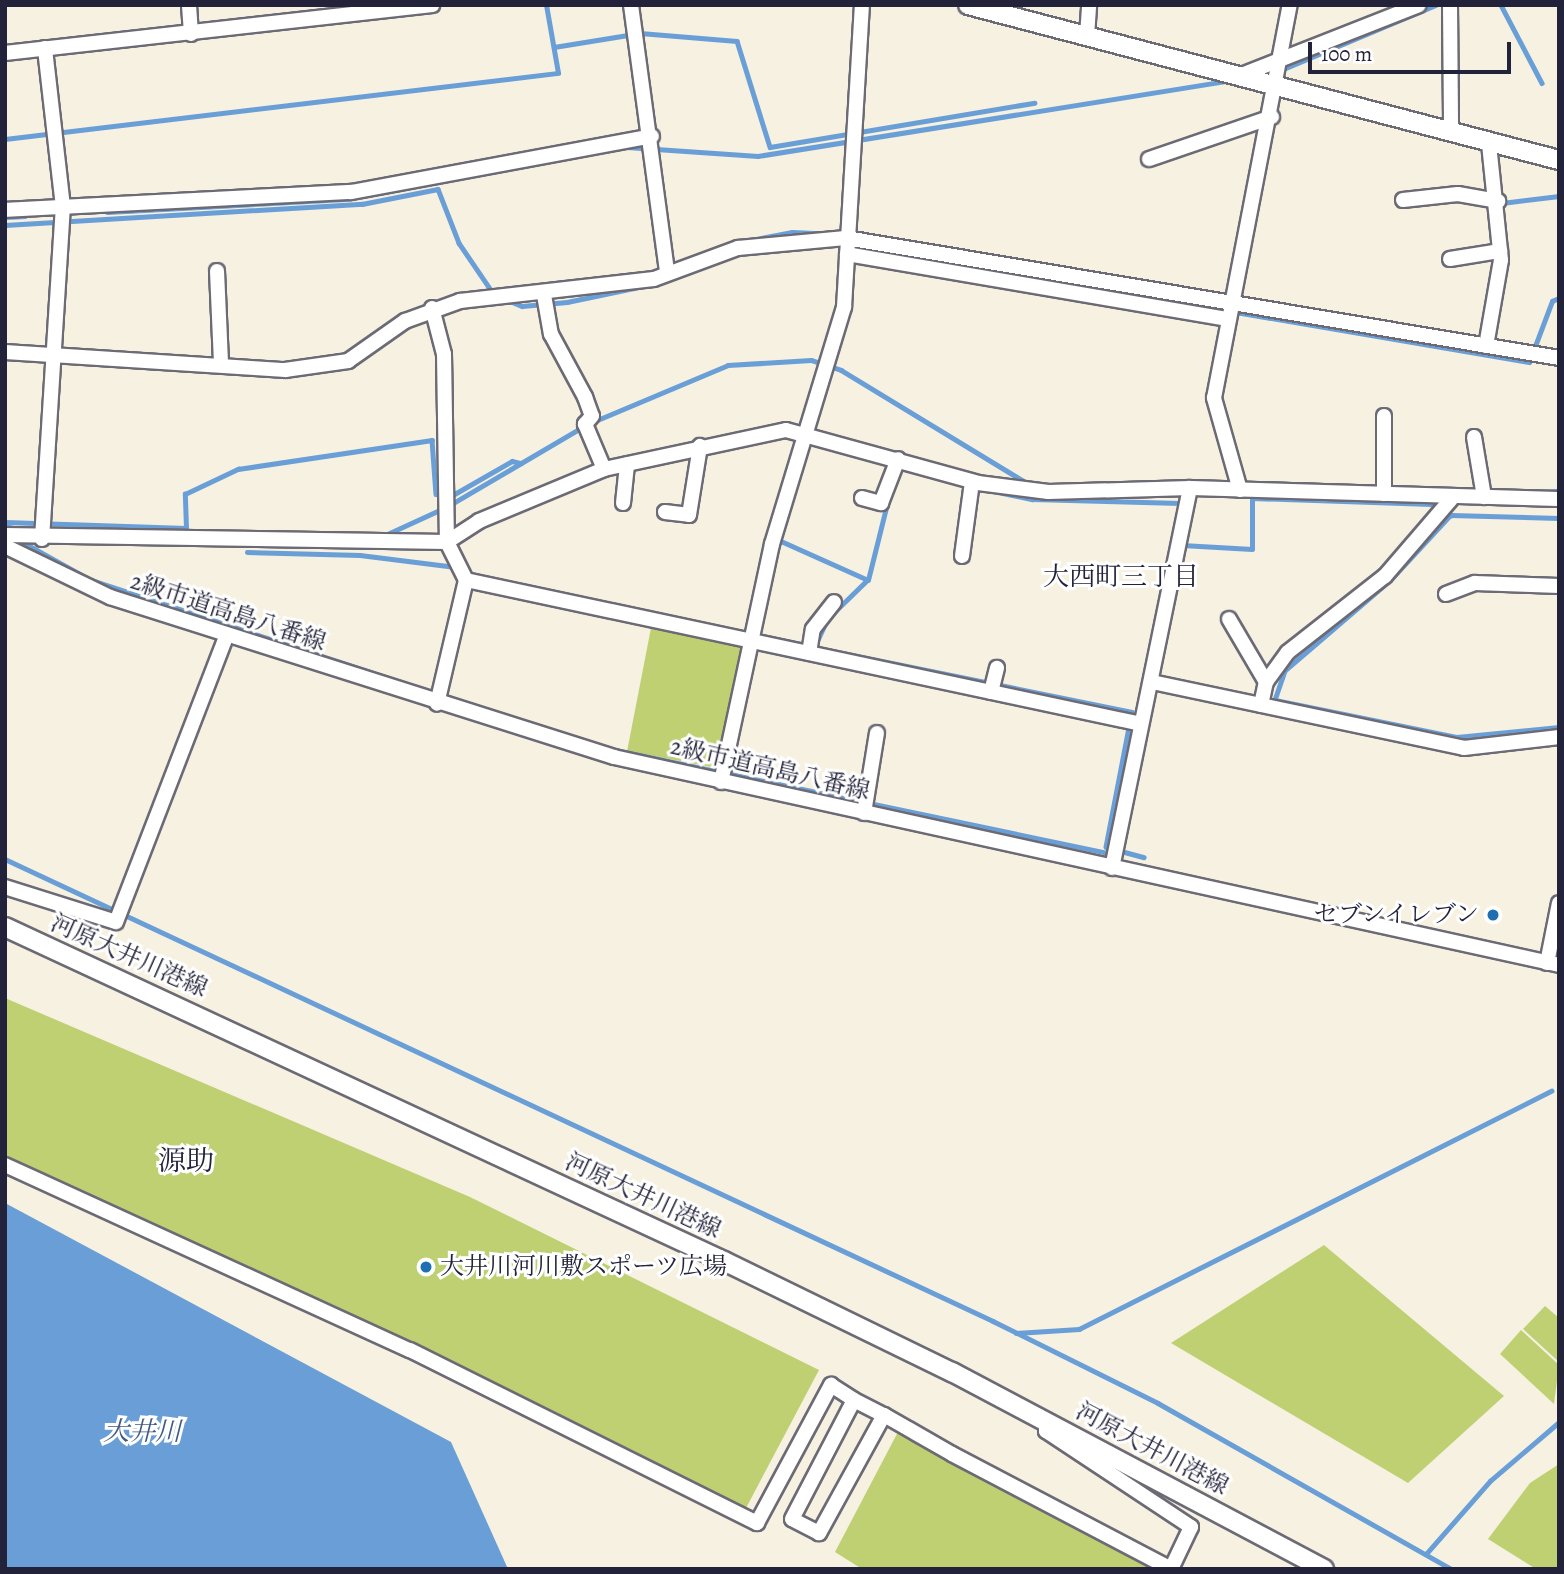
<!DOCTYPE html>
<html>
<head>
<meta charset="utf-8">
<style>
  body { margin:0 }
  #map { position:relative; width:1564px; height:1574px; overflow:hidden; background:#f6f1e1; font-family:Alegreya,"Noto Serif JP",serif }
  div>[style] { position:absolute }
  .green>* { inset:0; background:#bfd073; transform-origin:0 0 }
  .water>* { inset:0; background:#699fd6 }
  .stream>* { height:4.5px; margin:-2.25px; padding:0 2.25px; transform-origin:2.25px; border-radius:2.25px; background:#699fd6 }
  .roads { filter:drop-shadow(2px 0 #6c6a75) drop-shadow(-2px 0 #6c6a75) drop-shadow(0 2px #6c6a75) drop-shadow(0 -2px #6c6a75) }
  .minor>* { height:14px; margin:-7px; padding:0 7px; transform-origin:7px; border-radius:7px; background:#fff }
  .major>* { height:18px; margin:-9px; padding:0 9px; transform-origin:9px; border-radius:9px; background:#fff }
  .dots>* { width:19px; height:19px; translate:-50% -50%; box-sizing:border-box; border:4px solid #fff; border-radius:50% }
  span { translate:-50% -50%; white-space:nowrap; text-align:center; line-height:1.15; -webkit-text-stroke:6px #fff; paint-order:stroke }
  .street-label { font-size:24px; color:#22223b }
  .poi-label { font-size:24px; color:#22223b }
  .right { translate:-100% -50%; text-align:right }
  .left { translate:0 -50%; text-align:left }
  .neighbourhood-label { font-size:26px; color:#22223b }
  .water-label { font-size:26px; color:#425a81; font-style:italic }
  .quarter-label { font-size:28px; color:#22223b }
  .frame { position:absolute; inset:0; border:7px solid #22223b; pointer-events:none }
  .scale { position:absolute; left:1308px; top:42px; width:203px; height:32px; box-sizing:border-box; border:4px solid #22223b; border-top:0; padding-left:9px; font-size:21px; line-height:24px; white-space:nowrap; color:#22223b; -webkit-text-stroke:5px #fff; paint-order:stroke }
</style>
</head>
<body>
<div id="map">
  <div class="green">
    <i style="left:651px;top:628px;width:92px;height:125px;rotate:11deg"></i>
    <i style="clip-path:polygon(5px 998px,470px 1197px,819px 1370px,745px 1510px,5px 1162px)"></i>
    <i style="clip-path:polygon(1324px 1245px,1504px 1396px,1408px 1483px,1171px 1343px)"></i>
    <i style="clip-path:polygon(1545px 1306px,1559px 1318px,1559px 1362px,1523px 1329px)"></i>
    <i style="clip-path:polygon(1521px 1330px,1559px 1365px,1554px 1404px,1500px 1354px)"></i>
    <i style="clip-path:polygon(899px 1430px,1151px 1569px,862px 1569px,835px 1552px)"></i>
    <i style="clip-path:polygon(1559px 1464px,1559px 1569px,1536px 1569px,1488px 1539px,1530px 1483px)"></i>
  </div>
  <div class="water">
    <i style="clip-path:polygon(5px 1203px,451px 1442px,508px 1569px,5px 1569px)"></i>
  </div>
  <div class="stream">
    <i style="left:1501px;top:5px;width:88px;rotate:62.3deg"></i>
    <i style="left:554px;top:47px;width:87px;rotate:-9.2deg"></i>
    <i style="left:640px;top:33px;width:97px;rotate:4.7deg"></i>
    <i style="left:737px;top:41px;width:111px;rotate:72.7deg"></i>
    <i style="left:770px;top:147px;width:268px;rotate:-9.5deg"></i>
    <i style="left:1281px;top:70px;width:168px;rotate:-22.8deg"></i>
    <i style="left:5px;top:139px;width:557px;rotate:-6.81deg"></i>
    <i style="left:558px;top:73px;width:69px;rotate:-100deg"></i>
    <i style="left:627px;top:147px;width:131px;rotate:3.9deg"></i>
    <i style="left:758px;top:156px;width:476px;rotate:-9.1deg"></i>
    <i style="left:1502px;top:203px;width:57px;rotate:-7deg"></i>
    <i style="left:107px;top:212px;width:243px;rotate:-3.1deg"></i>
    <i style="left:5px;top:217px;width:20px;rotate:-3deg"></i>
    <i style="left:5px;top:225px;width:358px;rotate:-3.4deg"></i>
    <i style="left:362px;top:204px;width:77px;rotate:-11.2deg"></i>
    <i style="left:438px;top:189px;width:58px;rotate:68.7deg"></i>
    <i style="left:459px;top:243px;width:60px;rotate:55.8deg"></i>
    <i style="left:735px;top:243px;width:58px;rotate:-10.9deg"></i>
    <i style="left:792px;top:232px;width:45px;rotate:2.5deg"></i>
    <i style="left:908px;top:256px;width:630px;rotate:9.69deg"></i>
    <i style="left:1529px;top:362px;width:65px;rotate:-69.3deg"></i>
    <i style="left:1552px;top:301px;width:8px;rotate:-23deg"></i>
    <i style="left:678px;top:265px;width:46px;rotate:-23.2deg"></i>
    <i style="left:510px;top:301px;width:13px;rotate:23deg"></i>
    <i style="left:522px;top:306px;width:45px;rotate:-5.1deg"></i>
    <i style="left:567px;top:302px;width:74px;rotate:-11.8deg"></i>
    <i style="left:595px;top:421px;width:144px;rotate:-22.8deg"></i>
    <i style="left:728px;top:365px;width:83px;rotate:-3.4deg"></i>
    <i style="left:811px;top:360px;width:32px;rotate:18deg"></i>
    <i style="left:841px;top:370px;width:218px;rotate:31.3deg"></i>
    <i style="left:1260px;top:483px;width:92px;rotate:1.9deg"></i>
    <i style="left:998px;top:492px;width:35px;rotate:12deg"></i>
    <i style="left:1032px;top:499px;width:148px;rotate:1.5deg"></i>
    <i style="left:1543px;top:492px;width:16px;rotate:-4deg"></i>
    <i style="left:450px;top:505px;width:156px;rotate:-30.5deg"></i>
    <i style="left:1451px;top:515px;width:88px;rotate:132.7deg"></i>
    <i style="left:1391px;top:580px;width:140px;rotate:139.4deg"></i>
    <i style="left:1285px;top:671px;width:31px;rotate:109deg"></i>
    <i style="left:1275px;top:700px;width:186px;rotate:11.5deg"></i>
    <i style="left:1457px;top:737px;width:102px;rotate:-5.6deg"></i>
    <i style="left:5px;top:522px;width:181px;rotate:1.9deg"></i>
    <i style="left:186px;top:528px;width:34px;rotate:-92deg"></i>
    <i style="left:185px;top:494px;width:59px;rotate:-25.3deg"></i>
    <i style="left:238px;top:469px;width:196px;rotate:-8.5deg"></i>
    <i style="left:432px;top:440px;width:54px;rotate:85.8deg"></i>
    <i style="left:436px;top:494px;width:15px;rotate:8deg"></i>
    <i style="left:451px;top:496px;width:70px;rotate:-29.8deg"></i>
    <i style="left:512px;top:461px;width:9px;rotate:13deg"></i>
    <i style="left:5px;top:526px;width:13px;rotate:13deg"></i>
    <i style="left:383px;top:536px;width:65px;rotate:-24.6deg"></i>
    <i style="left:19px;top:540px;width:82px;rotate:29.1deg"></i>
    <i style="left:91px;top:580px;width:339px;rotate:18.2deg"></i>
    <i style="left:781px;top:541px;width:95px;rotate:24.1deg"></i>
    <i style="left:868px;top:580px;width:50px;rotate:135.8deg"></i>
    <i style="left:1182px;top:545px;width:70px;rotate:3.3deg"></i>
    <i style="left:1252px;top:549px;width:51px;rotate:-90deg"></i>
    <i style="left:1252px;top:498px;width:179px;rotate:1.9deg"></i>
    <i style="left:1431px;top:504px;width:23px;rotate:29deg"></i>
    <i style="left:1451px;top:515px;width:108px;rotate:1.6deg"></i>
    <i style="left:247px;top:552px;width:113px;rotate:1.5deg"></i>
    <i style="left:360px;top:555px;width:96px;rotate:7.2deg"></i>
    <i style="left:868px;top:580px;width:78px;rotate:-76deg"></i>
    <i style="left:733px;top:630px;width:75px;rotate:11.6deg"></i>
    <i style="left:817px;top:641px;width:19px;rotate:-65deg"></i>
    <i style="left:818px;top:648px;width:320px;rotate:11.5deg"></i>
    <i style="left:1132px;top:712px;width:137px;rotate:100.9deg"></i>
    <i style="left:1106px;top:847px;width:39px;rotate:15deg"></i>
    <i style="left:611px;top:749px;width:508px;rotate:11.82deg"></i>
    <i style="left:1108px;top:853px;width:4px;rotate:-63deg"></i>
    <i style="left:5px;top:859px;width:1091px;rotate:25.06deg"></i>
    <i style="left:993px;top:1321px;width:184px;rotate:26.4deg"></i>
    <i style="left:1158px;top:1403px;width:338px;rotate:29.5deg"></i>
    <i style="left:1016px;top:1333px;width:63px;rotate:-3.6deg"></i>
    <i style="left:1079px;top:1329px;width:529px;rotate:-26.76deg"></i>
    <i style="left:1426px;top:1554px;width:97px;rotate:-48.8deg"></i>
    <i style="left:1490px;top:1481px;width:91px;rotate:-40.5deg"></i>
  </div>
  <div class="roads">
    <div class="minor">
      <i style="left:189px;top:5px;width:29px;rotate:86deg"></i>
      <i style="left:631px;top:5px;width:269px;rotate:82.3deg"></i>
      <i style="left:1450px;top:5px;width:127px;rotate:89.5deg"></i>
      <i style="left:1087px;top:36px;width:31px;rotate:-86deg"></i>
      <i style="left:5px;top:53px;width:430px;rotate:-6.4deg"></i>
      <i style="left:1239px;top:76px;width:193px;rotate:-21.5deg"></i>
      <i style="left:1149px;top:159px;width:130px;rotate:-18.9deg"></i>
      <i style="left:1403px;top:200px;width:55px;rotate:-6.2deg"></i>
      <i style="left:1458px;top:194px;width:41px;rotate:9.9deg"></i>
      <i style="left:5px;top:210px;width:346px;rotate:-3deg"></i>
      <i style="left:351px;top:192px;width:306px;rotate:-10.5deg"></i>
      <i style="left:847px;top:254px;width:387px;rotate:9.7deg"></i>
      <i style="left:1450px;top:259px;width:51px;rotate:-9.1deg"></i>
      <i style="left:217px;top:271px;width:93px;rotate:87.5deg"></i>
      <i style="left:544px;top:295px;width:40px;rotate:80deg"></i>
      <i style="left:551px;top:334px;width:72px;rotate:61.6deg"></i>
      <i style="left:585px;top:397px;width:20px;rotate:70deg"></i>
      <i style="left:592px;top:416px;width:11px;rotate:131deg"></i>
      <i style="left:585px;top:424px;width:49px;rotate:67.1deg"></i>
      <i style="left:432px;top:308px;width:48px;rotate:75.4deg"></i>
      <i style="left:444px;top:354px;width:188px;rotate:89.1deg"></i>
      <i style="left:447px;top:542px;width:42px;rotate:63.4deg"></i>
      <i style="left:466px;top:580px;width:127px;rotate:103.2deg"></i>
      <i style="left:1486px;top:346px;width:87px;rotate:-80.1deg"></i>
      <i style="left:1501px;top:260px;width:118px;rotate:-95.9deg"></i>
      <i style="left:5px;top:352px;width:281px;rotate:3.7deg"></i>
      <i style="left:285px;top:370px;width:64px;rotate:-8.1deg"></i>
      <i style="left:348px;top:361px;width:70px;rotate:-35.1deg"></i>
      <i style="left:405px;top:321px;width:59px;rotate:-20deg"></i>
      <i style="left:460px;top:301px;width:195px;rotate:-6.5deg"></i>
      <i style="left:654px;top:279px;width:90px;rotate:-20.3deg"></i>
      <i style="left:738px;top:248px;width:108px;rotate:-5.3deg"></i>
      <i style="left:846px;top:238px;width:723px;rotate:9.55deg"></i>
      <i style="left:1384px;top:416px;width:78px;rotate:90deg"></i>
      <i style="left:1474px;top:437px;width:61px;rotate:80.5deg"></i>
      <i style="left:1240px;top:490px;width:96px;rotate:-105.8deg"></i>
      <i style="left:1214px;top:398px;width:400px;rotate:-79.1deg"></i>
      <i style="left:862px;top:498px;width:20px;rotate:15deg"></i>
      <i style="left:881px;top:503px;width:47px;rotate:-68.9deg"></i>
      <i style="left:623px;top:503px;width:39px;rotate:-84deg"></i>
      <i style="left:665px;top:512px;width:24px;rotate:7deg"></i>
      <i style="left:689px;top:515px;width:70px;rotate:-80.9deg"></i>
      <i style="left:5px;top:535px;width:442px;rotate:0.9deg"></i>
      <i style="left:447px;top:542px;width:38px;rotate:-33deg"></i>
      <i style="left:479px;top:521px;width:135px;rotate:-22.6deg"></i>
      <i style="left:604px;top:469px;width:186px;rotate:-12.1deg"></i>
      <i style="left:786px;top:430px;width:199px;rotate:15.4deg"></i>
      <i style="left:978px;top:483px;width:71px;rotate:7.3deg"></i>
      <i style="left:1048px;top:492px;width:142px;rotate:-1.6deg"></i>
      <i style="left:1190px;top:488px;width:369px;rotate:1.7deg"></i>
      <i style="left:42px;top:539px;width:333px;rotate:-86.4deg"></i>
      <i style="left:63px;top:207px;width:160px;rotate:-96.5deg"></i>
      <i style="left:5px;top:546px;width:117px;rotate:25.9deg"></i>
      <i style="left:110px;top:597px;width:529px;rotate:17.61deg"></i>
      <i style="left:614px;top:757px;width:968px;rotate:12.41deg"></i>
      <i style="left:962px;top:556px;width:75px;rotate:-82.3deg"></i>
      <i style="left:466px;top:580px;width:690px;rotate:12.04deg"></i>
      <i style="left:1446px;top:594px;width:31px;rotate:-21deg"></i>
      <i style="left:1475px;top:583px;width:84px;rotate:2deg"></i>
      <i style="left:1229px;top:619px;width:73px;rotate:59.6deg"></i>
      <i style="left:809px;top:653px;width:24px;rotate:-81deg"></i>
      <i style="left:813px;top:629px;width:34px;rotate:-52deg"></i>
      <i style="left:1152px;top:682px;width:319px;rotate:11.9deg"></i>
      <i style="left:1464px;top:748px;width:96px;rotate:-6.6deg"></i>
      <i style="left:991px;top:692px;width:25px;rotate:-76deg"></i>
      <i style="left:1261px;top:705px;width:24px;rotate:-78deg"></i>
      <i style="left:1266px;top:682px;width:37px;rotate:-54deg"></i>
      <i style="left:1288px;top:652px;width:123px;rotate:-38.1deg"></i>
      <i style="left:1385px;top:576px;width:103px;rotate:-49.3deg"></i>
      <i style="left:721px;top:782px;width:243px;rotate:-77.9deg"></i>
      <i style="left:772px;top:544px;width:248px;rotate:-73.1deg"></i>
      <i style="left:844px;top:307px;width:303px;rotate:-86.6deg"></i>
      <i style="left:864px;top:813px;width:81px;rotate:-80.8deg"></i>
      <i style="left:1112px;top:868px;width:388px;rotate:-78.4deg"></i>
      <i style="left:5px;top:887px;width:116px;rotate:17.5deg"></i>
      <i style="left:116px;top:922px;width:308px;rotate:-68.9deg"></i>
      <i style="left:1547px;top:963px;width:61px;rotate:-78.7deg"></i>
      <i style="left:5px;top:1165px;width:445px;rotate:24.6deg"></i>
      <i style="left:410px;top:1350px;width:388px;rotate:26.5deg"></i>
      <i style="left:757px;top:1523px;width:157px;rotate:-61.8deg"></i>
      <i style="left:831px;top:1385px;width:27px;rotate:33deg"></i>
      <i style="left:884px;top:1415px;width:135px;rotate:118.8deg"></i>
      <i style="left:819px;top:1533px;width:30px;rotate:-153deg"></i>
      <i style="left:792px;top:1519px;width:134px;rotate:-62.5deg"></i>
      <i style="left:854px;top:1400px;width:34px;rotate:27deg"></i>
      <i style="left:884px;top:1415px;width:78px;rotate:29.8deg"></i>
      <i style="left:952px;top:1454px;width:247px;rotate:27.7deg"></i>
      <i style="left:1046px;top:1421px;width:10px;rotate:90deg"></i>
      <i style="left:1046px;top:1431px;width:174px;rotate:33.5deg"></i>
      <i style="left:1191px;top:1527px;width:47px;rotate:115.5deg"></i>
    </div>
    <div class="major">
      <i style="left:968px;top:5px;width:611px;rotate:14.7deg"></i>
      <i style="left:5px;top:927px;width:793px;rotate:24.92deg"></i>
      <i style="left:724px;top:1261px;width:254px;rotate:26deg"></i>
      <i style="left:952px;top:1372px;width:421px;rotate:27.9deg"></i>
    </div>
  </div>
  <div class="dots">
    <i style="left:1493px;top:915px;background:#1f6fb2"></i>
    <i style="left:426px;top:1267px;background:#1f6fb2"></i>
  </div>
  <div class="street-label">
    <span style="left:228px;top:612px;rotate:18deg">2級市道高島八番線</span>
    <span style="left:770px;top:769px;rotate:13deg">2級市道高島八番線</span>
    <span style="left:129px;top:956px;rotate:24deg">河原大井川港線</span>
    <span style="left:643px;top:1196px;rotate:25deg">河原大井川港線</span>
    <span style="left:1152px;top:1449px;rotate:28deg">河原大井川港線</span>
  </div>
  <div class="poi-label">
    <span class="right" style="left:1479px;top:915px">セブンイレブン</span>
    <span class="left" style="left:440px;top:1267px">大井川河川敷スポーツ広場</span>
  </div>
  <div class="neighbourhood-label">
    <span style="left:1121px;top:577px">大西町三丁目</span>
  </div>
  <div class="water-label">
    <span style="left:142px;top:1432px">大井川</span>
  </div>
  <div class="quarter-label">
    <span style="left:186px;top:1161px">源助</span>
  </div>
  <div class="frame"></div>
  <div class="scale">100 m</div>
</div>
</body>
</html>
